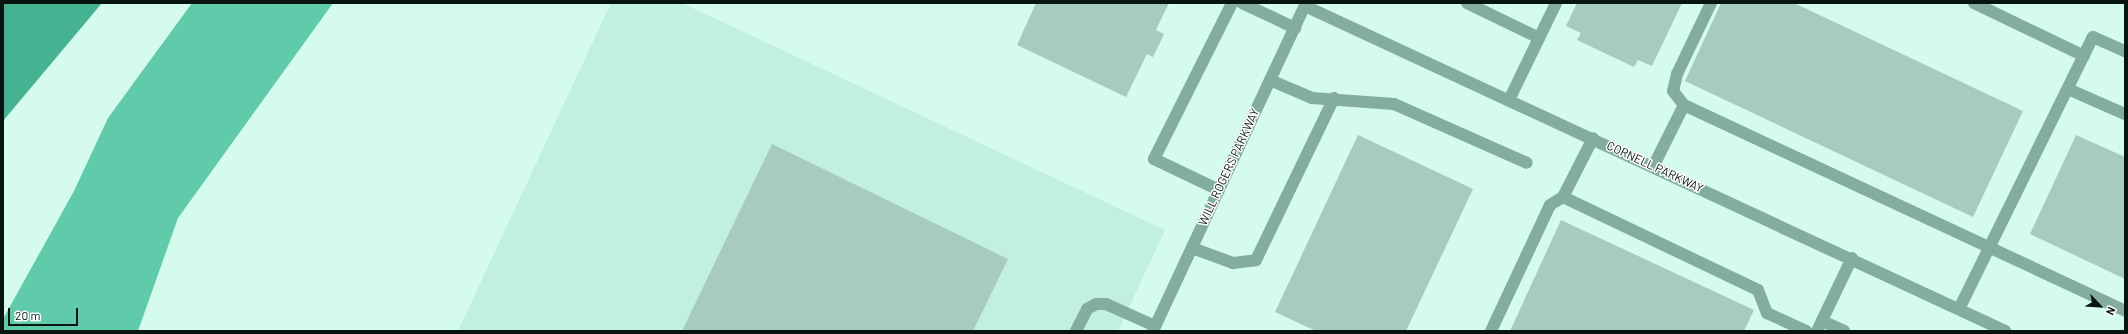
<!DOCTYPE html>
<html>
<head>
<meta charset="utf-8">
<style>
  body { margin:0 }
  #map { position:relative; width:2128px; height:334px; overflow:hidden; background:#d5fbec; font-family:Barlow,sans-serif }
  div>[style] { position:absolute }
  .built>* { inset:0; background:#c1f0de }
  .forest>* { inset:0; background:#60cbaa }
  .water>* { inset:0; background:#45b292 }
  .building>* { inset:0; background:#a7cbbe }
  .lane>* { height:12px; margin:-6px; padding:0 6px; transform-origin:6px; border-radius:6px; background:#83ad9d }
  .street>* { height:12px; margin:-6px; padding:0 6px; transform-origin:6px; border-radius:6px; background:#83ad9d }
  span { translate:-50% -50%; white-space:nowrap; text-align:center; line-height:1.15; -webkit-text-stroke:3px #fff; paint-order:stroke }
  .street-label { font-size:12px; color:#071510 }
  .frame { position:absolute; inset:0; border:4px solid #071510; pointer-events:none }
  .north { position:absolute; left:2080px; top:286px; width:40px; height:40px; -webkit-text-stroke:3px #fff; paint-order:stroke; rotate:115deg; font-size:11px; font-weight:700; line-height:16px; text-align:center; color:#071510 }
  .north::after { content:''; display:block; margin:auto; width:14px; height:18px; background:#071510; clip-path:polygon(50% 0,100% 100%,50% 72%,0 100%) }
  .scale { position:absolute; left:8px; top:308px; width:70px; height:18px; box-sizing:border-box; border:2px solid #071510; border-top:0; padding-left:5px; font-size:12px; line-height:14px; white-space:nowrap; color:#071510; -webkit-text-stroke:3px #fff; paint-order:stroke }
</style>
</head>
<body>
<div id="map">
  <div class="built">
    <i style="clip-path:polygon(611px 3px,682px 3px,1165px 230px,1118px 331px,458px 331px)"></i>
  </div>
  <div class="forest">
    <i style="clip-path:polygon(192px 3px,333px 3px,178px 218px,138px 331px,3px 331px,3px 319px,74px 191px,108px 118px)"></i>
  </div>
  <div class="water">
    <i style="clip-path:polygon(3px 3px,102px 3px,3px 121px)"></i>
  </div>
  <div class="building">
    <i style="clip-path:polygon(1036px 3px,1169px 3px,1156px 30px,1164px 34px,1153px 57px,1147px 54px,1126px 97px,1017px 45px)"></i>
    <i style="clip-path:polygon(1577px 3px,1682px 3px,1652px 66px,1638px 60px,1634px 67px,1577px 40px,1581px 33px,1566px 26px)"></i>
    <i style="clip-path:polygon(1721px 3px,1794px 3px,2023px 111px,1973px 217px,1685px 81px)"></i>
    <i style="clip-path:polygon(1358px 135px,1473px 189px,1406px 331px,1316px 331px,1275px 312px)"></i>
    <i style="clip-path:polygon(2076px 135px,2125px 157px,2125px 279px,2030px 234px)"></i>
    <i style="clip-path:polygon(772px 144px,1008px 259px,973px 331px,682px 331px)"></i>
    <i style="clip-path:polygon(1561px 220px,1754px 310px,1744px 331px,1510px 331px)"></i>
  </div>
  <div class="lane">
    <i style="left:1242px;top:3px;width:59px;rotate:25.3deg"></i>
    <i style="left:1467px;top:3px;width:80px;rotate:25.9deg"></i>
    <i style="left:1711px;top:3px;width:79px;rotate:115.6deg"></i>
    <i style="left:1677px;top:74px;width:17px;rotate:103deg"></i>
    <i style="left:1673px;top:91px;width:18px;rotate:52deg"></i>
    <i style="left:1684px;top:105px;width:487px;rotate:25deg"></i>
    <i style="left:1974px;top:3px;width:122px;rotate:25.7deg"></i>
    <i style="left:1270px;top:80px;width:46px;rotate:23.2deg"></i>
    <i style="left:1312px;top:98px;width:82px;rotate:4.2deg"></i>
    <i style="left:1394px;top:104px;width:145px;rotate:23.9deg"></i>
    <i style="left:2068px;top:89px;width:62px;rotate:23.7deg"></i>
    <i style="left:1509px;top:100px;width:108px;rotate:-64.1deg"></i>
    <i style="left:1653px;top:167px;width:69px;rotate:-63.4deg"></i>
    <i style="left:1219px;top:190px;width:72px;rotate:-154.5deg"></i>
    <i style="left:1154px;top:159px;width:174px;rotate:-63.4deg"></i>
    <i style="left:1563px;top:197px;width:66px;rotate:-63deg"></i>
    <i style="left:1192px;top:248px;width:44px;rotate:20.1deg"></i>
    <i style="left:1233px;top:263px;width:23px;rotate:-7deg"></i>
    <i style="left:1256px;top:260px;width:180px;rotate:-64.3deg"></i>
    <i style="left:1959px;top:309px;width:303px;rotate:-63.8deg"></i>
    <i style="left:2093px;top:37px;width:35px;rotate:24deg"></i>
    <i style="left:1822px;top:321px;width:24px;rotate:24deg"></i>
    <i style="left:1076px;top:331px;width:25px;rotate:-63deg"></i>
    <i style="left:1087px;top:309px;width:10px;rotate:-29deg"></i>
    <i style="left:1096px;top:304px;width:10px"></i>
    <i style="left:1106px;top:304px;width:54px;rotate:24.2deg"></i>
    <i style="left:1491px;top:331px;width:139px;rotate:-64.9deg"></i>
    <i style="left:1550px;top:205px;width:15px;rotate:-32deg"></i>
    <i style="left:1563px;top:197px;width:216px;rotate:25.5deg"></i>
    <i style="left:1758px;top:290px;width:25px;rotate:69deg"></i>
    <i style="left:1767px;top:313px;width:43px;rotate:24.8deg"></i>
  </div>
  <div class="street">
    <i style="left:1305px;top:6px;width:772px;rotate:24.9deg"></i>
    <i style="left:1153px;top:331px;width:362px;rotate:-65deg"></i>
    <i style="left:1817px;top:331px;width:81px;rotate:-64.4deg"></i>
  </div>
  <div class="street-label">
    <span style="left:1229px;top:167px;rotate:-65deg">WILL ROGERS PARKWAY</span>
    <span style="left:1655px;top:167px;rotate:25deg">CORNELL PARKWAY</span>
  </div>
  <div class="frame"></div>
  <div class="north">N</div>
  <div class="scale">20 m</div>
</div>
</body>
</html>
